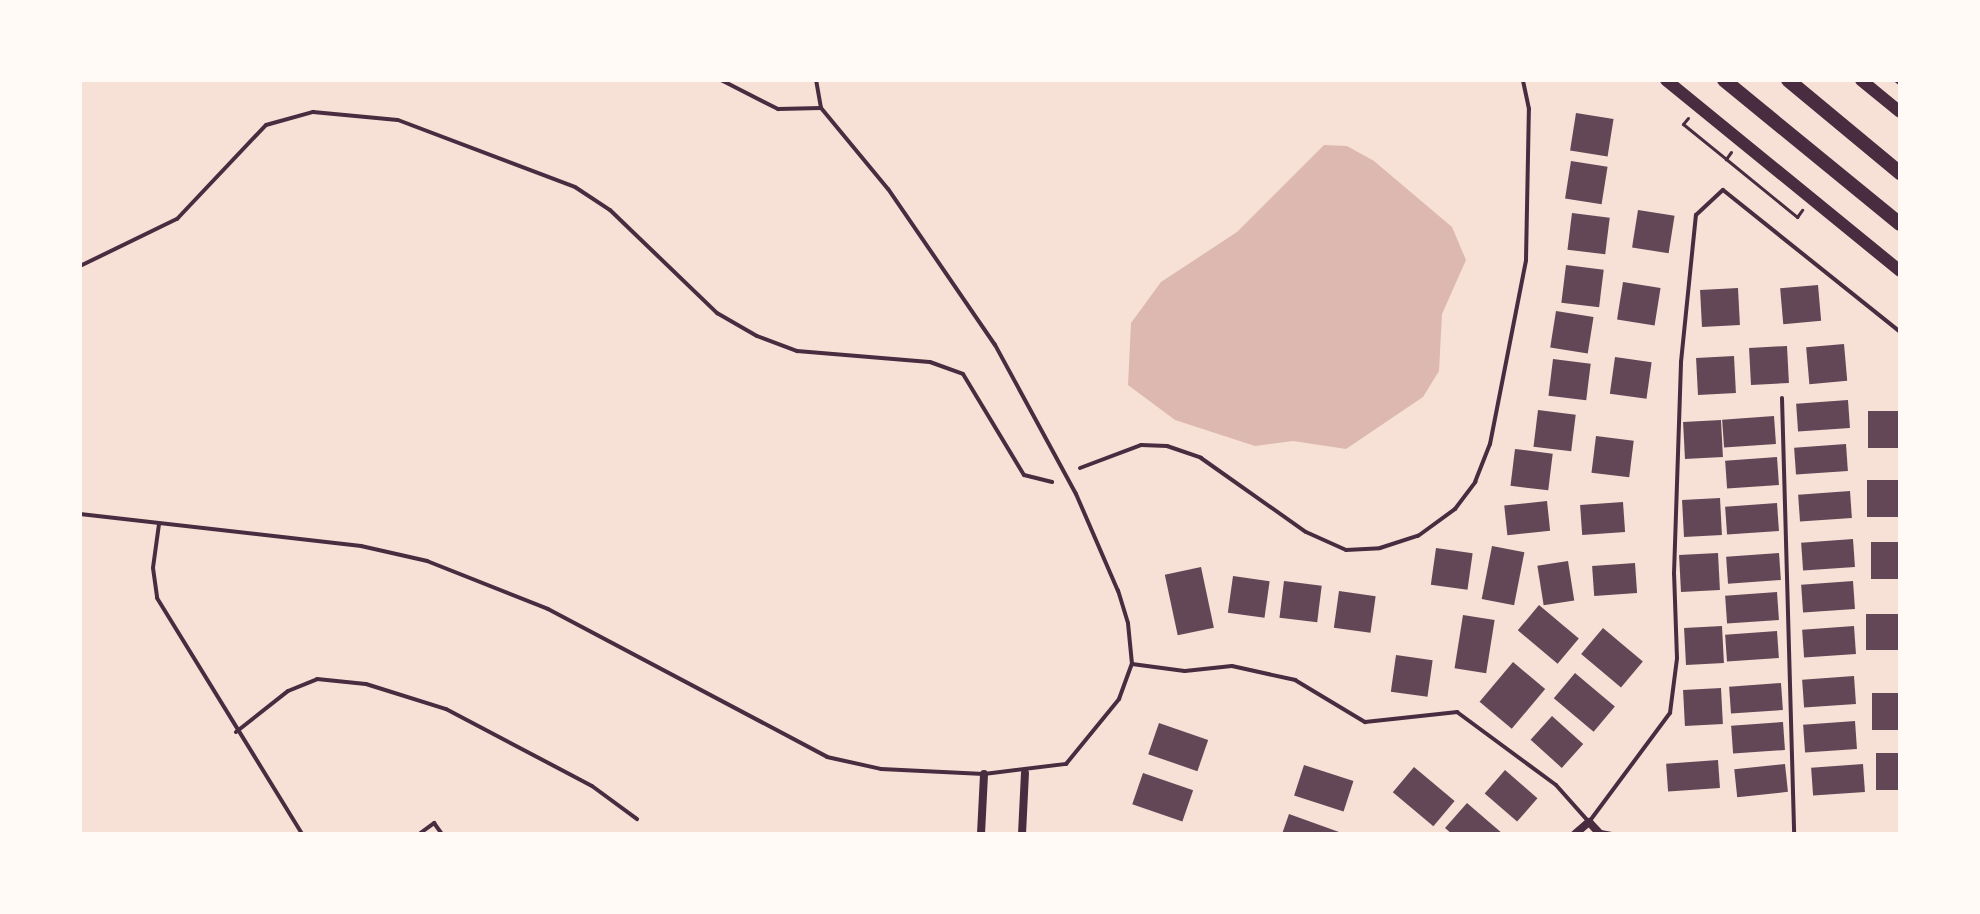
<!DOCTYPE html>
<html>
<head>
<meta charset="utf-8">
<style>
  body { margin:0 }
  #map { position:relative; width:1980px; height:914px; overflow:hidden; background:#f7e1d7; font-family:"Space Grotesk",sans-serif }
  div>[style] { position:absolute }
  .water>* { inset:0; background:#dcb8b0 }
  .building>* { inset:0; background:#644757; transform-origin:0 0 }
  .path>* { height:3px; margin:-1.5px; padding:0 1.5px; transform-origin:1.5px; border-radius:1.5px; background:#4a2c40 }
  .service>* { height:4px; margin:-2px; padding:0 2px; transform-origin:2px; border-radius:2px; background:#4a2c40 }
  .minor>* { height:8px; margin:-4px; padding:0 4px; transform-origin:4px; border-radius:4px; background:#4a2c40 }
  .secondary>* { height:12px; margin:-6px; padding:0 6px; transform-origin:6px; border-radius:6px; background:#4a2c40 }
  .trunk>* { height:14px; margin:-7px; padding:0 7px; transform-origin:7px; border-radius:7px; background:#4a2c40 }
  span { translate:-50% -50%; white-space:nowrap; text-align:center; line-height:1.15; -webkit-text-stroke:6px #fffaf5; paint-order:stroke }
  .frame { position:absolute; inset:0; border:82px solid #fffaf5; pointer-events:none }
</style>
</head>
<body>
<div id="map">
  <div class="water">
    <i style="clip-path:polygon(1324px 145px,1347px 146px,1374px 161px,1452px 227px,1466px 260px,1442px 314px,1439px 371px,1423px 397px,1346px 449px,1293px 441px,1255px 446px,1175px 420px,1128px 385px,1131px 323px,1161px 282px,1237px 232px)"></i>
  </div>
  <div class="building">
    <i style="left:1576px;top:113px;width:38px;height:38px;rotate:9deg"></i>
    <i style="left:1571px;top:161px;width:37px;height:38px;rotate:9deg"></i>
    <i style="left:1638px;top:210px;width:37px;height:38px;rotate:9deg"></i>
    <i style="left:1572px;top:213px;width:38px;height:37px;rotate:7deg"></i>
    <i style="left:1566px;top:265px;width:38px;height:38px;rotate:7deg"></i>
    <i style="left:1623px;top:282px;width:38px;height:38px;rotate:9deg"></i>
    <i style="left:1818px;top:285px;width:36px;height:38px;rotate:85deg"></i>
    <i style="left:1738px;top:288px;width:37px;height:38px;rotate:87deg"></i>
    <i style="left:1556px;top:311px;width:38px;height:37px;rotate:9deg"></i>
    <i style="left:1844px;top:344px;width:37px;height:38px;rotate:85deg"></i>
    <i style="left:1787px;top:346px;width:37px;height:38px;rotate:87deg"></i>
    <i style="left:1734px;top:356px;width:37px;height:38px;rotate:87deg"></i>
    <i style="left:1615px;top:357px;width:37px;height:37px;rotate:8deg"></i>
    <i style="left:1553px;top:359px;width:38px;height:37px;rotate:7deg"></i>
    <i style="left:1848px;top:400px;width:28px;height:52px;rotate:86deg"></i>
    <i style="left:1538px;top:410px;width:38px;height:37px;rotate:7deg"></i>
    <i style="left:1900px;top:411px;width:37px;height:32px;rotate:90deg"></i>
    <i style="left:1774px;top:416px;width:28px;height:52px;rotate:86deg"></i>
    <i style="left:1721px;top:420px;width:37px;height:38px;rotate:87deg"></i>
    <i style="left:1596px;top:436px;width:38px;height:37px;rotate:7deg"></i>
    <i style="left:1846px;top:444px;width:27px;height:52px;rotate:86deg"></i>
    <i style="left:1515px;top:449px;width:38px;height:37px;rotate:7deg"></i>
    <i style="left:1777px;top:457px;width:28px;height:52px;rotate:86deg"></i>
    <i style="left:1900px;top:480px;width:37px;height:33px;rotate:90deg"></i>
    <i style="left:1850px;top:491px;width:27px;height:52px;rotate:86deg"></i>
    <i style="left:1720px;top:498px;width:37px;height:38px;rotate:87deg"></i>
    <i style="left:1547px;top:501px;width:30px;height:43px;rotate:84deg"></i>
    <i style="left:1623px;top:502px;width:30px;height:43px;rotate:86deg"></i>
    <i style="left:1777px;top:503px;width:28px;height:52px;rotate:86deg"></i>
    <i style="left:1853px;top:539px;width:28px;height:52px;rotate:86deg"></i>
    <i style="left:1900px;top:542px;width:37px;height:29px;rotate:90deg"></i>
    <i style="left:1492px;top:546px;width:33px;height:54px;rotate:11deg"></i>
    <i style="left:1436px;top:548px;width:37px;height:37px;rotate:8deg"></i>
    <i style="left:1718px;top:553px;width:37px;height:39px;rotate:87deg"></i>
    <i style="left:1779px;top:553px;width:27px;height:53px;rotate:86deg"></i>
    <i style="left:1568px;top:561px;width:40px;height:31px;rotate:81deg"></i>
    <i style="left:1635px;top:563px;width:30px;height:43px;rotate:86deg"></i>
    <i style="left:1201px;top:567px;width:62px;height:37px;rotate:78deg"></i>
    <i style="left:1233px;top:576px;width:37px;height:37px;rotate:8deg"></i>
    <i style="left:1284px;top:581px;width:38px;height:37px;rotate:7deg"></i>
    <i style="left:1853px;top:581px;width:28px;height:52px;rotate:86deg"></i>
    <i style="left:1339px;top:591px;width:37px;height:37px;rotate:8deg"></i>
    <i style="left:1777px;top:592px;width:28px;height:52px;rotate:86deg"></i>
    <i style="left:1539px;top:605px;width:52px;height:33px;rotate:40deg"></i>
    <i style="left:1900px;top:614px;width:36px;height:34px;rotate:90deg"></i>
    <i style="left:1463px;top:615px;width:32px;height:54px;rotate:9deg"></i>
    <i style="left:1722px;top:626px;width:37px;height:38px;rotate:87deg"></i>
    <i style="left:1854px;top:626px;width:28px;height:52px;rotate:86deg"></i>
    <i style="left:1603px;top:628px;width:52px;height:34px;rotate:40deg"></i>
    <i style="left:1777px;top:631px;width:27px;height:52px;rotate:86deg"></i>
    <i style="left:1396px;top:655px;width:37px;height:37px;rotate:8deg"></i>
    <i style="left:1513px;top:662px;width:42px;height:52px;rotate:40deg"></i>
    <i style="left:1575px;top:673px;width:52px;height:33px;rotate:40deg"></i>
    <i style="left:1854px;top:676px;width:28px;height:52px;rotate:86deg"></i>
    <i style="left:1781px;top:683px;width:27px;height:52px;rotate:86deg"></i>
    <i style="left:1721px;top:688px;width:36px;height:38px;rotate:87deg"></i>
    <i style="left:1900px;top:693px;width:37px;height:28px;rotate:90deg"></i>
    <i style="left:1552px;top:716px;width:42px;height:32px;rotate:42deg"></i>
    <i style="left:1855px;top:721px;width:28px;height:52px;rotate:86deg"></i>
    <i style="left:1783px;top:722px;width:28px;height:52px;rotate:86deg"></i>
    <i style="left:1159px;top:723px;width:52px;height:33px;rotate:19deg"></i>
    <i style="left:1900px;top:753px;width:37px;height:24px;rotate:90deg"></i>
    <i style="left:1718px;top:760px;width:28px;height:52px;rotate:86deg"></i>
    <i style="left:1785px;top:764px;width:28px;height:51px;rotate:84deg"></i>
    <i style="left:1863px;top:764px;width:28px;height:52px;rotate:86deg"></i>
    <i style="left:1304px;top:765px;width:52px;height:32px;rotate:18deg"></i>
    <i style="left:1414px;top:767px;width:53px;height:33px;rotate:40deg"></i>
    <i style="left:1505px;top:770px;width:43px;height:31px;rotate:41deg"></i>
    <i style="left:1143px;top:773px;width:53px;height:33px;rotate:19deg"></i>
    <i style="clip-path:polygon(1467px 803px,1503px 834px,1452px 834px,1445px 828px)"></i>
    <i style="clip-path:polygon(1289px 814px,1339px 832px,1338px 834px,1282px 834px)"></i>
  </div>
  <div class="path">
    <i style="left:1895px;top:80px;width:6px;rotate:39deg"></i>
    <i style="left:1688px;top:118px;width:8px;rotate:130deg"></i>
    <i style="left:1683px;top:124px;width:55px;rotate:39.1deg"></i>
    <i style="left:1731px;top:152px;width:9px;rotate:126deg"></i>
    <i style="left:1726px;top:159px;width:92px;rotate:39.2deg"></i>
    <i style="left:1797px;top:217px;width:9px;rotate:-54deg"></i>
  </div>
  <div class="service">
    <i style="left:721px;top:80px;width:64px;rotate:27deg"></i>
    <i style="left:778px;top:109px;width:43px;rotate:-1.3deg"></i>
    <i style="left:80px;top:266px;width:108px;rotate:-25.9deg"></i>
    <i style="left:177px;top:219px;width:129px;rotate:-46.6deg"></i>
    <i style="left:266px;top:125px;width:49px;rotate:-15.5deg"></i>
    <i style="left:313px;top:112px;width:85px;rotate:5.4deg"></i>
    <i style="left:398px;top:120px;width:189px;rotate:20.7deg"></i>
    <i style="left:575px;top:187px;width:42px;rotate:33.3deg"></i>
    <i style="left:610px;top:210px;width:149px;rotate:43.9deg"></i>
    <i style="left:717px;top:313px;width:46px;rotate:29.9deg"></i>
    <i style="left:757px;top:336px;width:43px;rotate:20.6deg"></i>
    <i style="left:797px;top:351px;width:133px;rotate:4.7deg"></i>
    <i style="left:930px;top:362px;width:35px;rotate:20deg"></i>
    <i style="left:963px;top:374px;width:118px;rotate:58.9deg"></i>
    <i style="left:1024px;top:475px;width:29px;rotate:14deg"></i>
    <i style="left:1782px;top:398px;width:436px;rotate:88.4deg"></i>
    <i style="left:1080px;top:468px;width:65px;rotate:-20.7deg"></i>
    <i style="left:1141px;top:445px;width:26px;rotate:2deg"></i>
    <i style="left:1167px;top:446px;width:36px;rotate:19deg"></i>
    <i style="left:1201px;top:458px;width:128px;rotate:35.2deg"></i>
    <i style="left:1306px;top:532px;width:44px;rotate:24.2deg"></i>
    <i style="left:1346px;top:550px;width:34px;rotate:-3deg"></i>
    <i style="left:1380px;top:548px;width:40px;rotate:-18deg"></i>
    <i style="left:1418px;top:536px;width:46px;rotate:-36.1deg"></i>
    <i style="left:1455px;top:509px;width:34px;rotate:-53deg"></i>
    <i style="left:1475px;top:482px;width:41px;rotate:-68.5deg"></i>
    <i style="left:1490px;top:444px;width:187px;rotate:-78.9deg"></i>
    <i style="left:1526px;top:260px;width:151px;rotate:-88.9deg"></i>
    <i style="left:1529px;top:109px;width:30px;rotate:-102deg"></i>
    <i style="left:80px;top:514px;width:283px;rotate:6.5deg"></i>
    <i style="left:361px;top:546px;width:68px;rotate:12.8deg"></i>
    <i style="left:427px;top:561px;width:130px;rotate:21.6deg"></i>
    <i style="left:548px;top:609px;width:316px;rotate:27.9deg"></i>
    <i style="left:827px;top:757px;width:55px;rotate:12.5deg"></i>
    <i style="left:881px;top:769px;width:103px;rotate:2.8deg"></i>
    <i style="left:984px;top:774px;width:83px;rotate:-7deg"></i>
    <i style="left:1066px;top:764px;width:84px;rotate:-50.8deg"></i>
    <i style="left:1119px;top:699px;width:37px;rotate:-70deg"></i>
    <i style="left:1132px;top:664px;width:41px;rotate:-95.6deg"></i>
    <i style="left:1128px;top:623px;width:34px;rotate:-107deg"></i>
    <i style="left:1118px;top:591px;width:106px;rotate:-113.4deg"></i>
    <i style="left:1076px;top:494px;width:170px;rotate:-118.5deg"></i>
    <i style="left:995px;top:345px;width:189px;rotate:-124.4deg"></i>
    <i style="left:888px;top:189px;width:105px;rotate:-129.6deg"></i>
    <i style="left:821px;top:108px;width:28px;rotate:-100deg"></i>
    <i style="left:159px;top:524px;width:44px;rotate:97.8deg"></i>
    <i style="left:153px;top:568px;width:30px;rotate:82deg"></i>
    <i style="left:157px;top:598px;width:277px;rotate:58.4deg"></i>
    <i style="left:1132px;top:664px;width:53px;rotate:7.5deg"></i>
    <i style="left:1185px;top:671px;width:47px;rotate:-6.1deg"></i>
    <i style="left:1232px;top:666px;width:65px;rotate:12.5deg"></i>
    <i style="left:1295px;top:680px;width:82px;rotate:31deg"></i>
    <i style="left:1365px;top:722px;width:93px;rotate:-6.2deg"></i>
    <i style="left:1457px;top:712px;width:123px;rotate:36.4deg"></i>
    <i style="left:1556px;top:785px;width:50px;rotate:48.3deg"></i>
    <i style="left:1589px;top:822px;width:136px;rotate:-53.4deg"></i>
    <i style="left:1670px;top:713px;width:55px;rotate:-82.7deg"></i>
    <i style="left:1677px;top:658px;width:84px;rotate:-92deg"></i>
    <i style="left:1674px;top:574px;width:212px;rotate:-88.1deg"></i>
    <i style="left:1681px;top:362px;width:148px;rotate:-84.2deg"></i>
    <i style="left:1696px;top:215px;width:37px;rotate:-43deg"></i>
    <i style="left:1723px;top:190px;width:227px;rotate:38.7deg"></i>
    <i style="left:236px;top:732px;width:66px;rotate:-38.3deg"></i>
    <i style="left:288px;top:691px;width:31px;rotate:-22deg"></i>
    <i style="left:317px;top:679px;width:49px;rotate:5.8deg"></i>
    <i style="left:366px;top:684px;width:84px;rotate:17.4deg"></i>
    <i style="left:446px;top:709px;width:165px;rotate:27.8deg"></i>
    <i style="left:592px;top:786px;width:56px;rotate:36.3deg"></i>
    <i style="left:1601px;top:832px;width:11px;rotate:10deg"></i>
    <i style="left:419px;top:834px;width:19px;rotate:-36deg"></i>
    <i style="left:434px;top:823px;width:14px;rotate:54deg"></i>
  </div>
  <div class="minor">
    <i style="left:981px;top:834px;width:60px;rotate:-87.1deg"></i>
    <i style="left:1022px;top:834px;width:61px;rotate:-87.2deg"></i>
    <i style="left:1575px;top:834px;width:18px;rotate:-41deg"></i>
    <i style="left:1589px;top:822px;width:16px;rotate:47deg"></i>
  </div>
  <div class="secondary">
    <i style="left:1666px;top:80px;width:302px;rotate:39.2deg"></i>
    <i style="left:1861px;top:80px;width:50px;rotate:39.4deg"></i>
  </div>
  <div class="trunk">
    <i style="left:1724px;top:80px;width:227px;rotate:39.3deg"></i>
    <i style="left:1788px;top:80px;width:146px;rotate:39.7deg"></i>
  </div>
  <div class="frame"></div>
</div>
</body>
</html>
